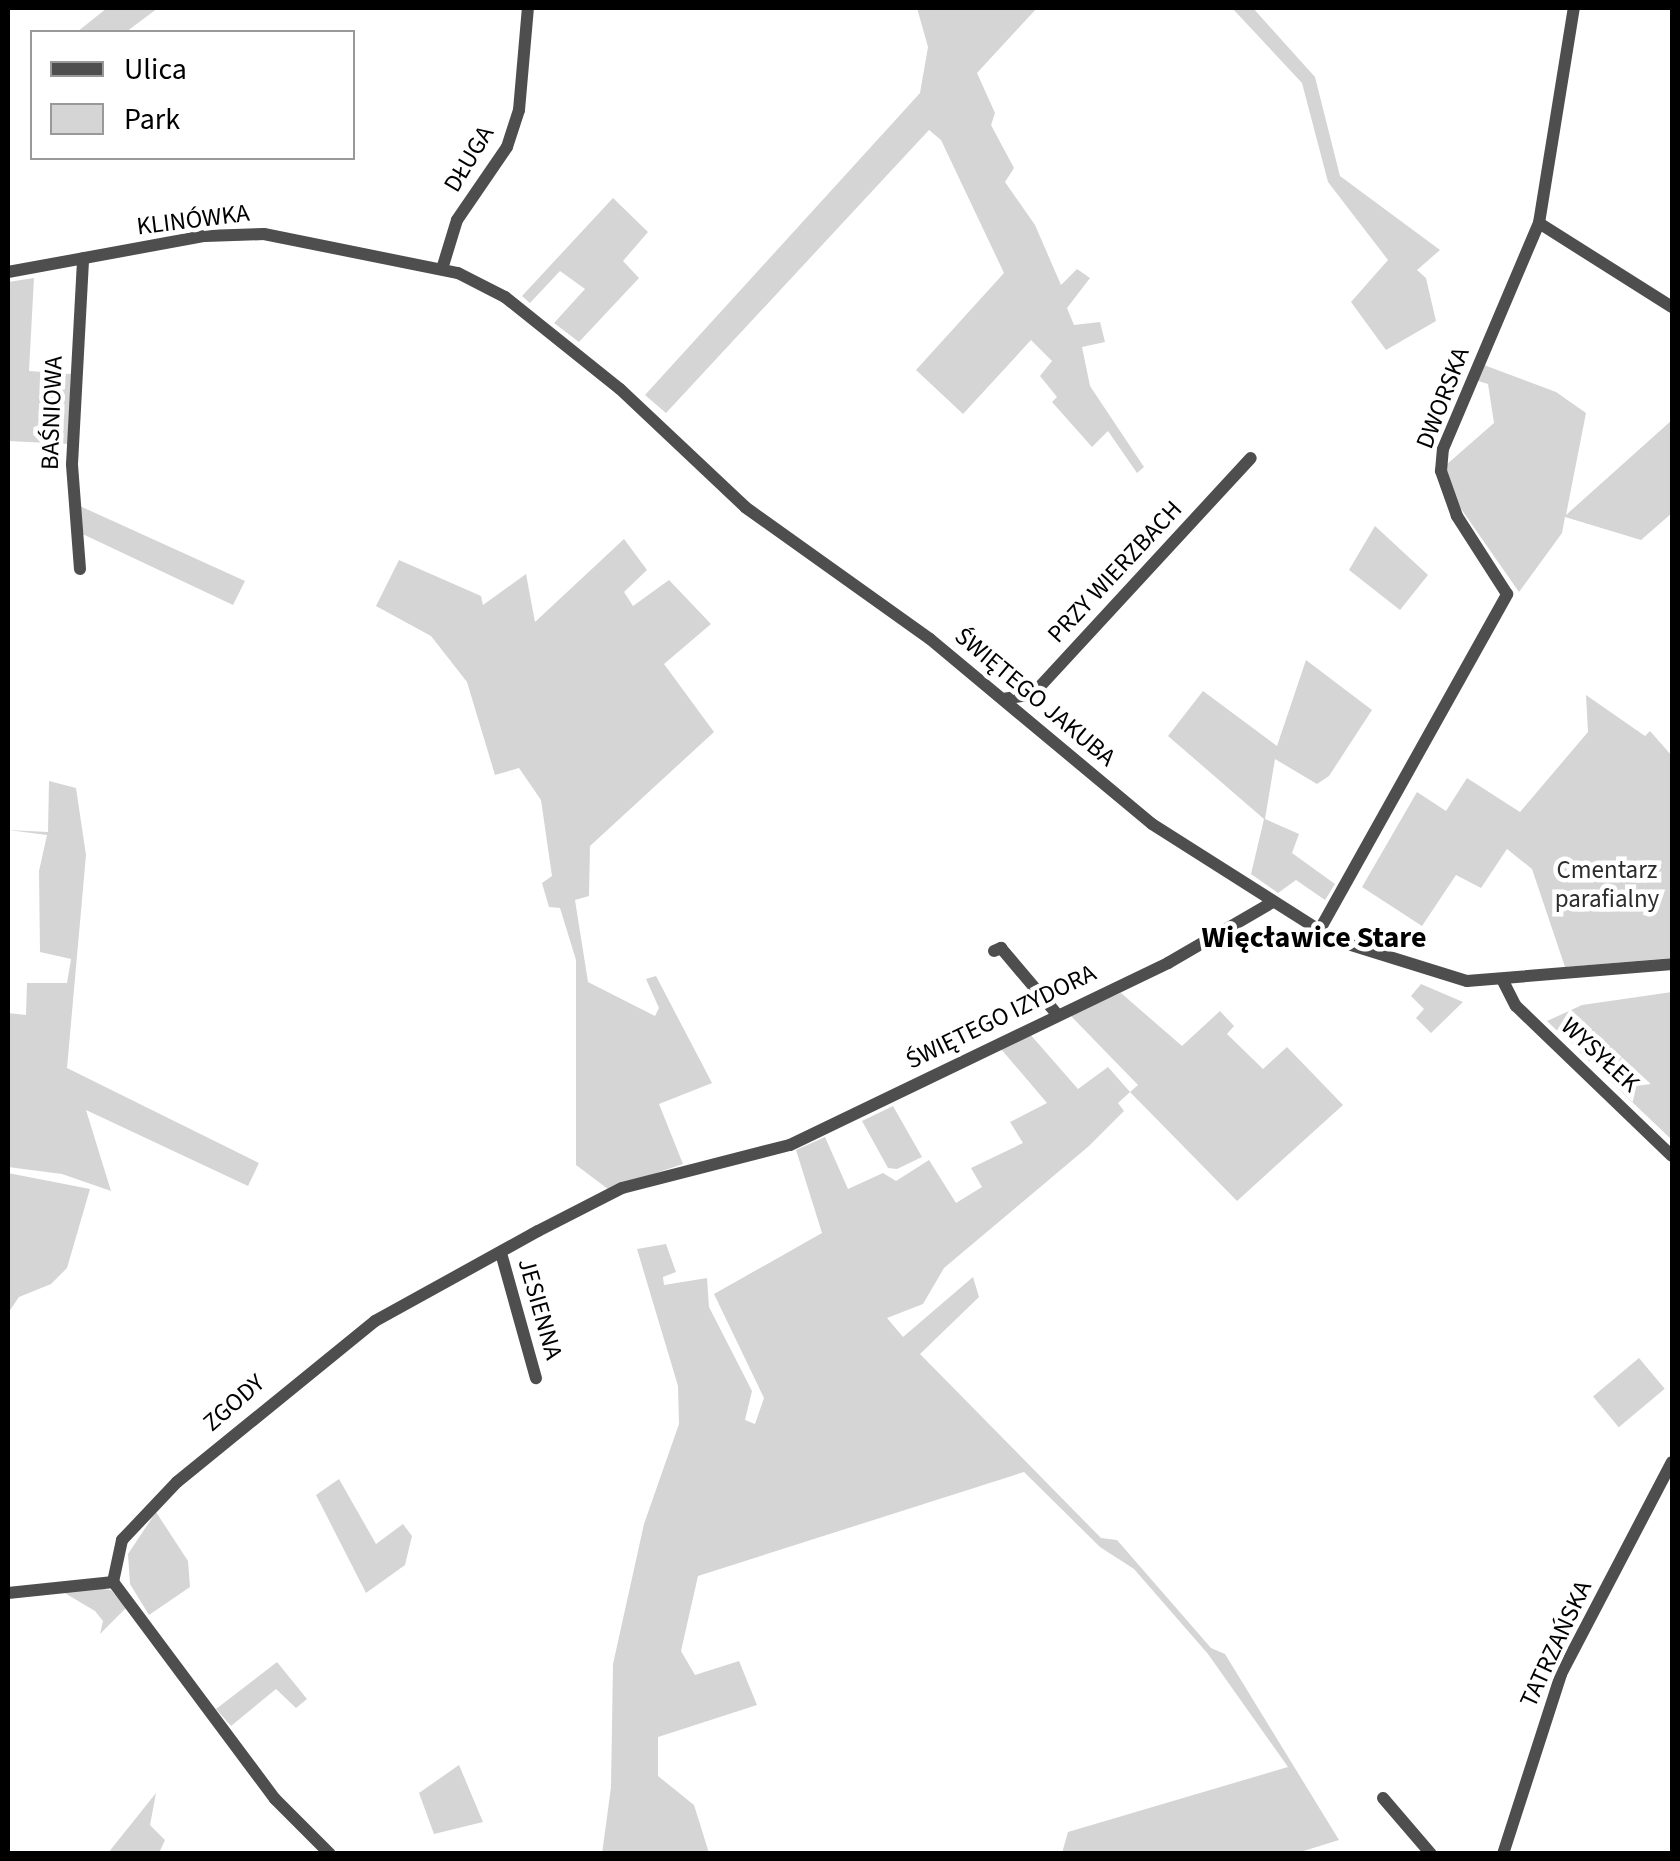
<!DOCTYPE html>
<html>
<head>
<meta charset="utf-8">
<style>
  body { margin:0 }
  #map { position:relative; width:1680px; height:1861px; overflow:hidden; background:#fff; font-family:"Source Sans 3",sans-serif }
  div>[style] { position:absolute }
  .green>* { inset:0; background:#d5d5d5; transform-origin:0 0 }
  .minor>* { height:12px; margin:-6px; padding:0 6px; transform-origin:6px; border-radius:6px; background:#4e4e4e }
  span { translate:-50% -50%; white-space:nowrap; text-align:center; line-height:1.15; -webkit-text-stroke:9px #fff; paint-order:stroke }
  .street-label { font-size:25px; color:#000 }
  .park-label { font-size:25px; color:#2c2c2c }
  .quarter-label { font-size:30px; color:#000; font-weight:700 }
  .frame { position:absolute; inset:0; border:10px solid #000; pointer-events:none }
  .legend { position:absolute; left:30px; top:30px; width:325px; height:130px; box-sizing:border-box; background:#fff; border:2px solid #999; margin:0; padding:12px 18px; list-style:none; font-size:30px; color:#000 }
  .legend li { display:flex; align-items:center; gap:20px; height:50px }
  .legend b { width:50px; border:2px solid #999 }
</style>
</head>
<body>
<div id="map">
  <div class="green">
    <i style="clip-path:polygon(107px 8px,158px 8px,126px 32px,77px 32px)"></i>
    <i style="clip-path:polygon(917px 8px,1037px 8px,977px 73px,995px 113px,991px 125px,1014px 168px,1005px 182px,1035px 225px,1061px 285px,1077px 269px,1090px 278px,1067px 308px,1074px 325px,1100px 322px,1105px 342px,1082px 347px,1090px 386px,1144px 467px,1137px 473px,1108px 431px,1092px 447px,1052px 402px,1057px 397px,1040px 376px,1052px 361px,1031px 340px,963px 414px,916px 370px,1004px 273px,941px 140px,929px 130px,666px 413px,645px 395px,920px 93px,928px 47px)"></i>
    <i style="clip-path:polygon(1232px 8px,1253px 8px,1315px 77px,1340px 176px,1440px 250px,1417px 270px,1426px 278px,1436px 321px,1386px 350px,1351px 302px,1388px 260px,1328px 182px,1302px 83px)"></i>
    <i style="clip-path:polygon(613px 198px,648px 232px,623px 261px,639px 278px,579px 342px,554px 323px,585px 289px,560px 271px,530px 303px,522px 296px)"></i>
    <i style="clip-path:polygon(34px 278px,29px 371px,71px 374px,69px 444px,8px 441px,8px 282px)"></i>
    <i style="clip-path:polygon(1484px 365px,1556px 392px,1586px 413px,1566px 515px,1672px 420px,1672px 513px,1641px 540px,1565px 517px,1562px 533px,1519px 592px,1450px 493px,1446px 465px,1494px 423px,1488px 384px,1478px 381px)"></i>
    <i style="clip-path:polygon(71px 502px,245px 581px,233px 605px,74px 530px)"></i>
    <i style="clip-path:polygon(1375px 526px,1428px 575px,1400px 610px,1349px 570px)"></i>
    <i style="clip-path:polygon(624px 539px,647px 570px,624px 592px,633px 606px,669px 580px,711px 624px,664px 664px,714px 732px,590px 846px,589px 896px,575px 900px,588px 982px,655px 1016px,659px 1008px,646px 979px,656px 976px,712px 1083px,659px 1104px,683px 1164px,608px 1189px,576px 1165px,576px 960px,560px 908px,549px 907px,542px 883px,552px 876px,541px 800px,519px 768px,495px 775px,467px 682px,431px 636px,376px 606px,399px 560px,481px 596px,483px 605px,526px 574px,535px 622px)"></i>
    <i style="clip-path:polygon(1306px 660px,1372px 710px,1329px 776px,1317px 784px,1275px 759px,1265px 819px,1299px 834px,1292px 853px,1335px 884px,1325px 900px,1296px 880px,1278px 893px,1251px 874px,1264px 819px,1168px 736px,1203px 691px,1277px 746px)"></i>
    <i style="clip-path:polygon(1586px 695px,1645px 736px,1650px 731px,1672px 756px,1672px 958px,1565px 967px,1532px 869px,1507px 849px,1481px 888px,1456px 875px,1422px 926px,1362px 887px,1417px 792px,1446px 811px,1467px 778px,1520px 812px,1588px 732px)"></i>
    <i style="clip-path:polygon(49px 781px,76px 788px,86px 855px,67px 1068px,259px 1163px,248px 1186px,86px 1110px,111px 1191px,62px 1174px,8px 1167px,8px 1013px,26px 1015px,27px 983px,67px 983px,71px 959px,40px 952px,39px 871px,47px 835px,8px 830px,48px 832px)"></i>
    <i style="clip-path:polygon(1421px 984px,1463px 1002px,1431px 1033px,1416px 1018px,1424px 1009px,1411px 996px)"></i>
    <i style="clip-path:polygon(1672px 992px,1672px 1140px,1547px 1021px,1582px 1005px)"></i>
    <i style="clip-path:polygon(1121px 993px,1182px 1046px,1220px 1011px,1234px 1026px,1227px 1034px,1263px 1069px,1287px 1047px,1343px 1105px,1237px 1201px,1130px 1092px,1118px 1103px,1124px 1111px,1089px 1146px,944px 1268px,923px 1304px,887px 1318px,903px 1337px,973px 1277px,979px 1297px,920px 1354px,1101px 1538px,1117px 1540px,1211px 1648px,1225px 1654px,1339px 1840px,1294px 1854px,1062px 1853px,1068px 1832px,1288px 1767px,1208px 1654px,1134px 1569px,1100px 1547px,1024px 1472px,698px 1576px,681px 1651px,695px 1675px,739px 1661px,757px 1705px,658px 1737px,658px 1776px,694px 1805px,709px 1853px,602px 1854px,611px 1787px,613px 1664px,644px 1524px,679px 1424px,678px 1386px,637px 1249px,666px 1244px,676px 1272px,663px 1277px,664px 1285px,707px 1278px,709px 1307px,752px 1391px,745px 1420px,755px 1424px,764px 1398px,714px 1294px,822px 1233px,796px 1150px,825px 1137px,848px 1189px,883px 1173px,896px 1181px,929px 1160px,956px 1203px,982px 1187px,971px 1168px,1023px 1143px,1010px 1122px,1047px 1103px,1001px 1049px,1029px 1033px,1078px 1089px,1108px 1067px,1130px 1092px,1138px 1085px,1068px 1013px)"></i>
    <i style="clip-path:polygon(893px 1106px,922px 1157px,897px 1169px,888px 1168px,862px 1121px)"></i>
    <i style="clip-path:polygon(8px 1173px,90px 1189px,67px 1268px,51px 1284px,19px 1297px,8px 1313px)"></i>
    <i style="left:1639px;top:1358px;width:40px;height:60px;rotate:50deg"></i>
    <i style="clip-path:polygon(339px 1479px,376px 1544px,403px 1524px,412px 1536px,405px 1565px,366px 1593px,316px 1495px)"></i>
    <i style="clip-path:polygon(156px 1512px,188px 1561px,190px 1587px,149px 1615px,130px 1584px,128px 1554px)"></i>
    <i style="clip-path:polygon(96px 1588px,111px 1590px,126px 1608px,100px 1634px,103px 1621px,95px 1611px,63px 1592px)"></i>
    <i style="clip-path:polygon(277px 1662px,307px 1699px,296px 1708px,276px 1689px,231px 1726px,216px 1709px)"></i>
    <i style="clip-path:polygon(459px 1765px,483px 1822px,434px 1834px,419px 1793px)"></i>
    <i style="clip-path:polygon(156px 1793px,150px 1825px,165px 1840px,159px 1853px,108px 1853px)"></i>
  </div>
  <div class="minor">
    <i style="left:1539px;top:223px;width:157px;rotate:32.3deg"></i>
    <i style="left:442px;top:269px;width:51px;rotate:-73deg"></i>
    <i style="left:457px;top:220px;width:88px;rotate:-55.6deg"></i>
    <i style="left:507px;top:147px;width:39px;rotate:-72deg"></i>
    <i style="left:519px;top:110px;width:102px;rotate:-85deg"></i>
    <i style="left:8px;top:272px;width:200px;rotate:-10.4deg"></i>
    <i style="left:205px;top:236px;width:59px;rotate:-1.9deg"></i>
    <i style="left:264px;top:234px;width:198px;rotate:11.4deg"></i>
    <i style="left:458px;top:273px;width:53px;rotate:27.1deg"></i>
    <i style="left:505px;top:297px;width:147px;rotate:38.7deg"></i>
    <i style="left:620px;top:389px;width:172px;rotate:43.3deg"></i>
    <i style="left:745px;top:507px;width:227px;rotate:35.5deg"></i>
    <i style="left:930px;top:639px;width:289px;rotate:39.8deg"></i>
    <i style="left:1152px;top:824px;width:217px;rotate:32.4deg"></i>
    <i style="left:1335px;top:940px;width:138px;rotate:17.3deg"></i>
    <i style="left:1467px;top:981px;width:206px;rotate:-4.7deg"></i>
    <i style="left:80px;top:569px;width:105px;rotate:-94.4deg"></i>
    <i style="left:72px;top:464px;width:206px;rotate:-86.9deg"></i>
    <i style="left:1003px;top:699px;width:30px;rotate:-9deg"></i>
    <i style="left:1033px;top:694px;width:321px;rotate:-47.3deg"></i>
    <i style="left:1319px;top:931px;width:386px;rotate:-60.8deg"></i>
    <i style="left:1507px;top:594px;width:93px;rotate:-122.7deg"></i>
    <i style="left:1457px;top:516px;width:48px;rotate:-109.6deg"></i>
    <i style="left:1441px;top:471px;width:22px;rotate:-85deg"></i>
    <i style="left:1443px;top:449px;width:246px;rotate:-67deg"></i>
    <i style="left:1539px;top:223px;width:218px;rotate:-80.8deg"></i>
    <i style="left:994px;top:951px;width:8px;rotate:-23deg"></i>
    <i style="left:1001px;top:948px;width:85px;rotate:49.8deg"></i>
    <i style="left:1503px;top:981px;width:28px;rotate:63deg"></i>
    <i style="left:1516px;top:1006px;width:216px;rotate:43.9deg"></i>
    <i style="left:501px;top:1253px;width:130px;rotate:74.4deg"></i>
    <i style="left:8px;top:1593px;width:106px;rotate:-6deg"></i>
    <i style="left:1383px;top:1798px;width:74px;rotate:49.4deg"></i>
    <i style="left:330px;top:1854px;width:78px;rotate:-135deg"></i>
    <i style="left:275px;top:1799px;width:271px;rotate:-126.7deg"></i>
    <i style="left:113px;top:1582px;width:43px;rotate:-77.9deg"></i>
    <i style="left:122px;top:1540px;width:80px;rotate:-46.5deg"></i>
    <i style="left:177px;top:1482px;width:255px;rotate:-39.1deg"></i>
    <i style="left:375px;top:1321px;width:186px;rotate:-28.9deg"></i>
    <i style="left:538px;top:1231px;width:94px;rotate:-27.1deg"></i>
    <i style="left:622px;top:1188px;width:173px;rotate:-14.4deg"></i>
    <i style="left:790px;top:1145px;width:420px;rotate:-25.7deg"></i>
    <i style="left:1168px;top:963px;width:119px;rotate:-30.2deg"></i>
    <i style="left:1503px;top:1854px;width:189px;rotate:-72.1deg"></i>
    <i style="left:1561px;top:1674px;width:239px;rotate:-62.4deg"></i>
  </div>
  <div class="street-label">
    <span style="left:469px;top:159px;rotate:-59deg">DŁUGA</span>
    <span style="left:193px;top:220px;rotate:-7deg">KLINÓWKA</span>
    <span style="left:1443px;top:398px;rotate:-69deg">DWORSKA</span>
    <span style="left:52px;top:413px;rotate:-88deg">BAŚNIOWA</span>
    <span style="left:1115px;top:572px;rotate:-47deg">PRZY WIERZBACH</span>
    <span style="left:1035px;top:697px;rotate:40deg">ŚWIĘTEGO JAKUBA</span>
    <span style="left:1001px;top:1017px;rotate:-26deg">ŚWIĘTEGO IZYDORA</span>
    <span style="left:1600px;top:1055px;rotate:43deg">WYSYŁEK</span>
    <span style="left:540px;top:1309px;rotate:74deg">JESIENNA</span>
    <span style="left:234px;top:1403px;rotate:-41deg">ZGODY</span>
    <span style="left:1556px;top:1644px;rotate:-65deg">TATRZAŃSKA</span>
  </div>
  <div class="park-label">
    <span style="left:1607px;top:885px">Cmentarz<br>parafialny</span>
  </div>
  <div class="quarter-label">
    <span style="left:1314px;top:938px">Więcławice Stare</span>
  </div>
  <div class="frame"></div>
  <ul class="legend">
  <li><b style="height:12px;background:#4e4e4e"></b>Ulica</li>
  <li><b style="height:28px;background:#d5d5d5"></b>Park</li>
  </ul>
</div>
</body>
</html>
